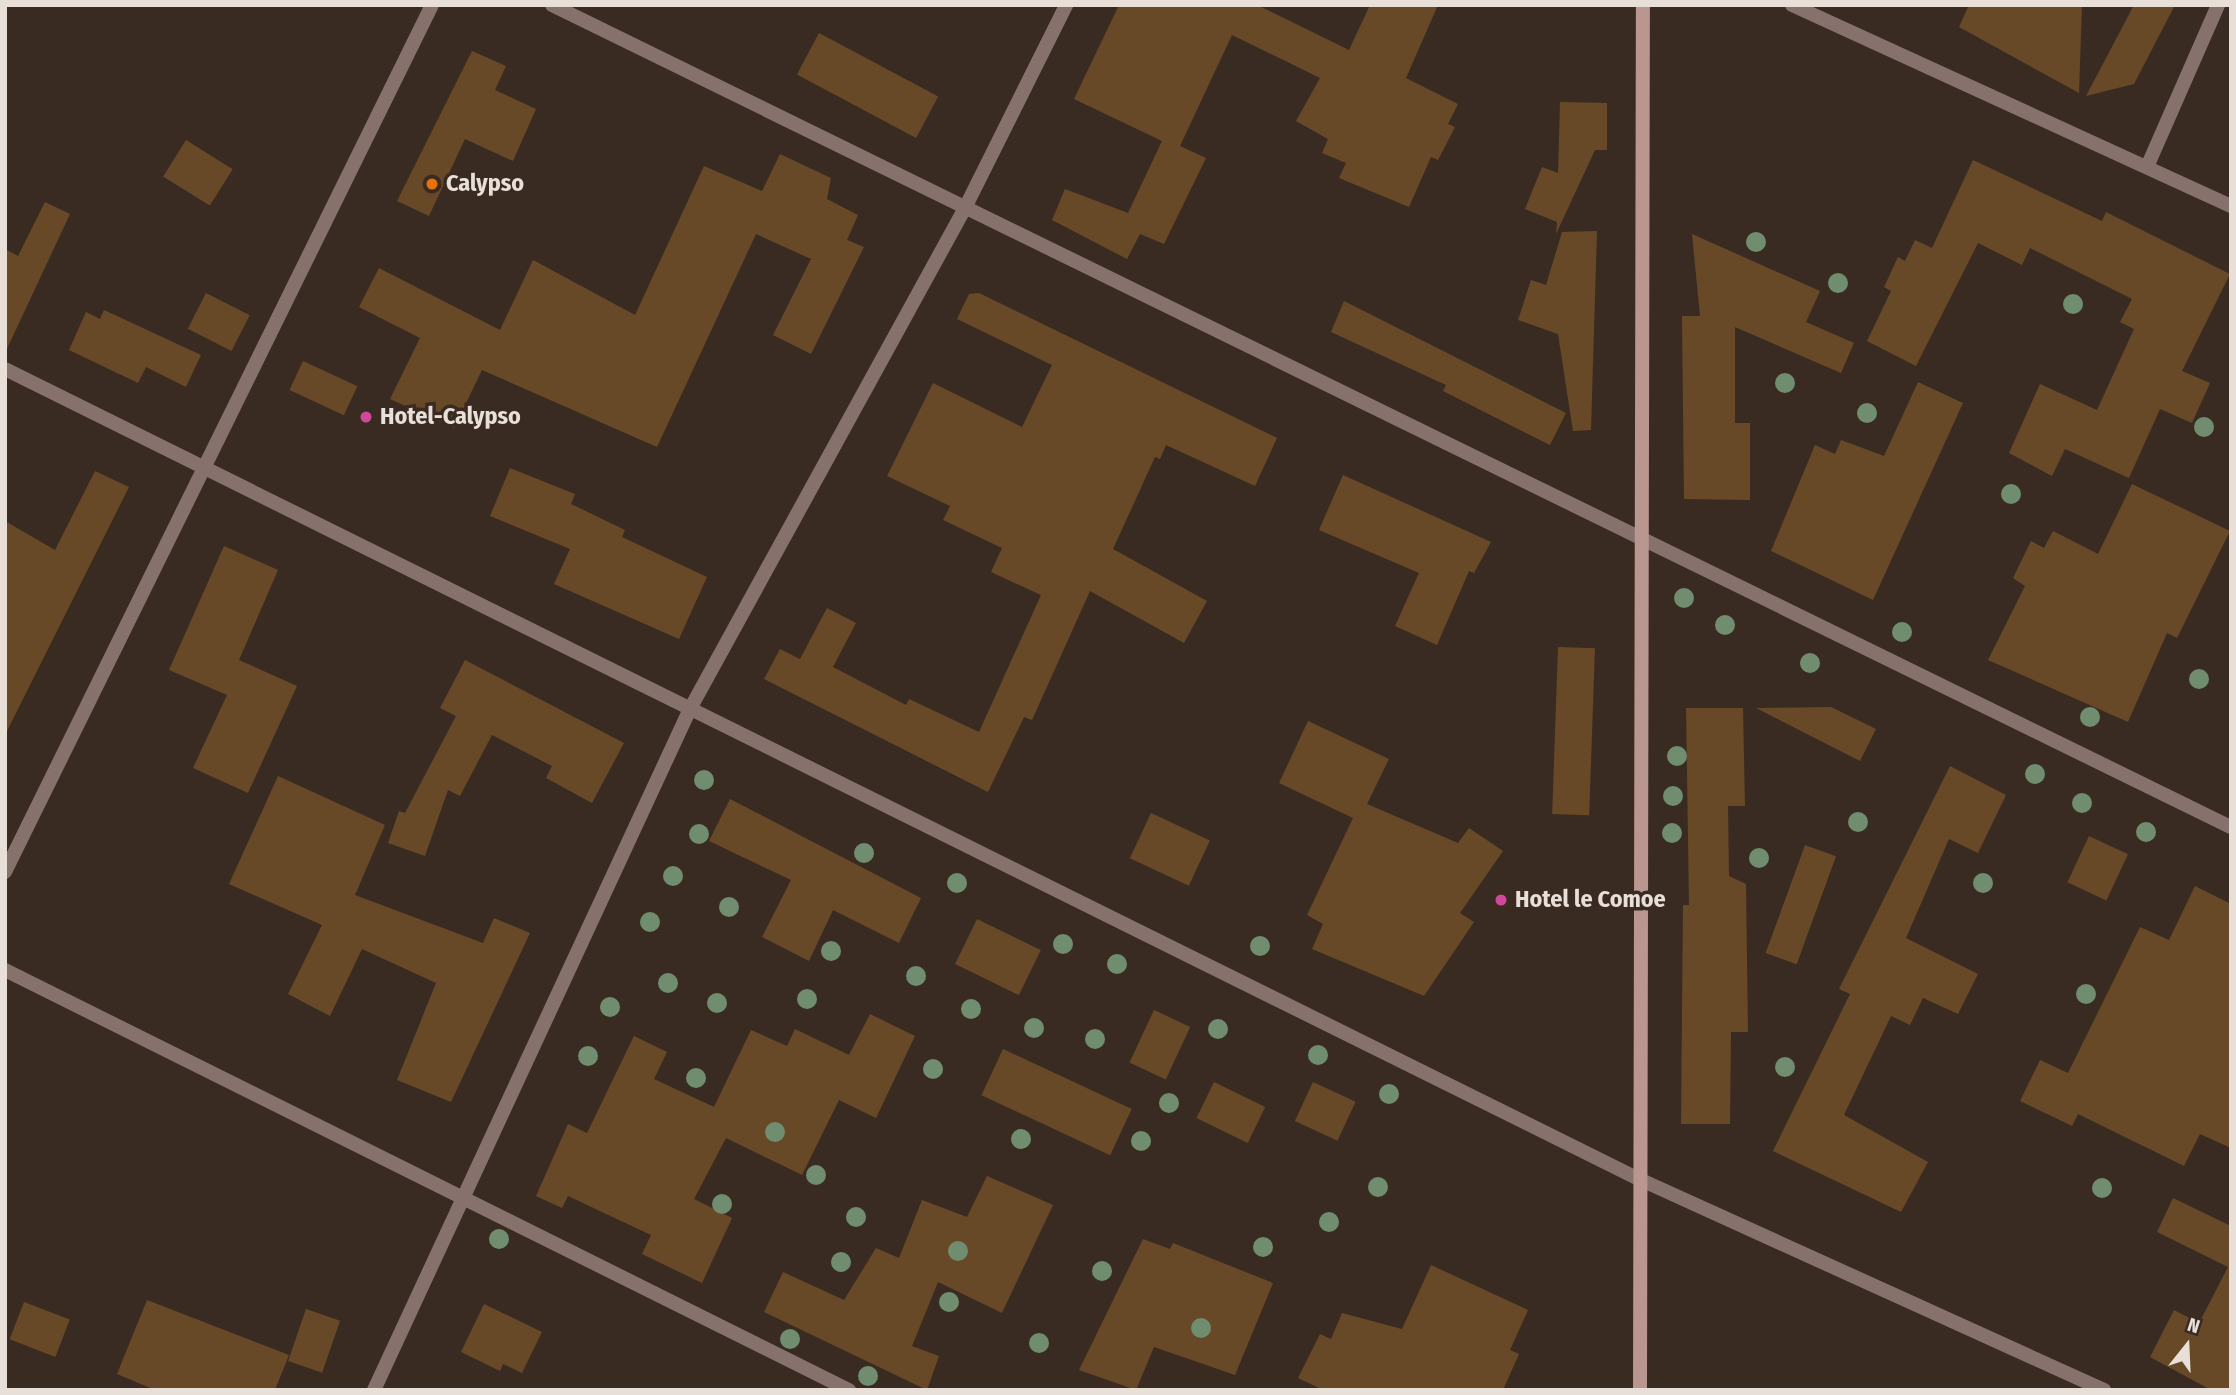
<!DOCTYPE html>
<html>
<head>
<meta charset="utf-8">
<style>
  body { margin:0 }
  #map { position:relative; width:2236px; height:1395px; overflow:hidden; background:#3a2b22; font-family:"Fira Sans Condensed",sans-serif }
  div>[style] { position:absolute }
  .building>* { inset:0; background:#674927; transform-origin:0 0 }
  .minor>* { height:14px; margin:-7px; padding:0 7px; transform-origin:7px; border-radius:7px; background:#87716d }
  .secondary>* { height:14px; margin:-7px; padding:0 7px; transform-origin:7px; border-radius:7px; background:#b9968f }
  .trees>* { width:20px; height:20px; margin:-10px; border-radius:50%; background:#708d6f }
  .dots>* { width:19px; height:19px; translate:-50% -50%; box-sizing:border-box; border:4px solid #3a2b22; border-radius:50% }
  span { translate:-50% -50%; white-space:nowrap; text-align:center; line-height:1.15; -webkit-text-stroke:7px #3a2b22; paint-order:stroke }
  .poi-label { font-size:24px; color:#e9dfd9; font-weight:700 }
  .left { translate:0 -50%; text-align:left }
  .frame { position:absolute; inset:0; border:7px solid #e9dfd9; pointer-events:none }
  .north { position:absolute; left:2152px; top:1311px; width:70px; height:70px; -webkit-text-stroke:5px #3a2b22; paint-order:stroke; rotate:18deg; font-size:19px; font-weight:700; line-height:28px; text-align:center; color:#e9dfd9 }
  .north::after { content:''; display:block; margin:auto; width:24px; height:32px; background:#e9dfd9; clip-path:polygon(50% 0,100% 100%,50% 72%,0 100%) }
</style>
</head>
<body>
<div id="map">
  <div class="building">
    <i style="clip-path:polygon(1119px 5px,1257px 5px,1349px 50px,1370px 5px,1438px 5px,1406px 78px,1458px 104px,1448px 124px,1455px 127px,1438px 160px,1431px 157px,1409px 207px,1339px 178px,1346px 163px,1322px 153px,1328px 139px,1296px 121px,1320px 78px,1232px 35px,1180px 146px,1206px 158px,1164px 244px,1140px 234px,1127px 259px,1052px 220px,1065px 189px,1128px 213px,1162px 141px,1074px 99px)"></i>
    <i style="clip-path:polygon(1969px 5px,2082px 5px,2079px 93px,1959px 27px)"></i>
    <i style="clip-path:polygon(2134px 5px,2175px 5px,2134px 84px,2086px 96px)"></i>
    <i style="left:819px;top:33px;width:135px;height:47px;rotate:28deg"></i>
    <i style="clip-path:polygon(472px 51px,506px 66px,495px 90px,536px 109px,513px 161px,465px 139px,429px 216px,397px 201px)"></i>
    <i style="clip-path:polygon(1560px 102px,1607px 103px,1607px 150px,1595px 150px,1556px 234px,1557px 222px,1525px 209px,1542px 167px,1558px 173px)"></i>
    <i style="left:186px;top:140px;width:55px;height:43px;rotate:32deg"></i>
    <i style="clip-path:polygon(780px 154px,831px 178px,827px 199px,858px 215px,847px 240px,864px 247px,811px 354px,773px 335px,811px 259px,756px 234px,657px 447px,482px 370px,454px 428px,390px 399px,420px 338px,359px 307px,379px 268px,500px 330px,533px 260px,635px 315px,704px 166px,762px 191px)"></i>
    <i style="clip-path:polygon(1973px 160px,2102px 221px,2106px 212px,2230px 274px,2182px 371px,2210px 383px,2192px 423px,2160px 409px,2129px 478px,2065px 449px,2052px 476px,2009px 453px,2040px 384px,2097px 410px,2134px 329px,2120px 322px,2132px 299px,2030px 248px,2022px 265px,1978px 243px,1916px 366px,1867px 341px,1891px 291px,1884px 287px,1898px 257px,1905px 261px,1915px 240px,1932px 248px)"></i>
    <i style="clip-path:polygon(45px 202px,70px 214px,5px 353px,5px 249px,18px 256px)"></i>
    <i style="clip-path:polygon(1597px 231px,1591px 430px,1573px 431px,1558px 334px,1518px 320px,1531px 280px,1546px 285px,1562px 232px)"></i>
    <i style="clip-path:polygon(1692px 234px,1820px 291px,1806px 322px,1854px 343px,1841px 373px,1735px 327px,1735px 423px,1750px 423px,1750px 500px,1684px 499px,1682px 316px,1700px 316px)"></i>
    <i style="left:206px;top:293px;width:49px;height:40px;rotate:27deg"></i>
    <i style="clip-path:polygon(979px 293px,1277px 438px,1255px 486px,1166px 445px,1160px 459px,1155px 457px,1113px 549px,1207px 601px,1184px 643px,1090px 591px,1032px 720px,1024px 717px,988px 792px,764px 679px,780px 649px,800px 659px,827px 608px,856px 623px,833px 667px,906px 705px,909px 699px,979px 732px,1041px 595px,991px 572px,1002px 548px,943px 520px,950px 506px,887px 476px,933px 383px,1022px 427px,1052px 365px,957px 319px,969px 294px)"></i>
    <i style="clip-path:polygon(1344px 301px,1566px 413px,1550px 445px,1443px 391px,1446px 385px,1331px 332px)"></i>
    <i style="clip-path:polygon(104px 310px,201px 355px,186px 387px,146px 367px,138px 383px,69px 350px,86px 312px,100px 319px)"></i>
    <i style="left:303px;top:361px;width:60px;height:32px;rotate:25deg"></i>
    <i style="clip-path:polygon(1918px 382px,1963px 403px,1873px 600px,1771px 551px,1815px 445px,1835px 454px,1841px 440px,1884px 456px)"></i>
    <i style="clip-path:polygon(510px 468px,575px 494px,571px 504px,625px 530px,622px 537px,707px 577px,679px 639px,554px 584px,570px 549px,490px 516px)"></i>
    <i style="clip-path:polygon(95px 471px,129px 487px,5px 735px,5px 521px,55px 550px)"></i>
    <i style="clip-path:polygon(1343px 475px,1491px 542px,1474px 573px,1469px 571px,1437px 645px,1395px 626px,1419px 573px,1319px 530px)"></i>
    <i style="clip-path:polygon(2132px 484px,2230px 531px,2177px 638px,2167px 633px,2128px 722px,1988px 660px,2025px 586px,2013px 578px,2031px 541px,2044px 548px,2053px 531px,2098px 554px)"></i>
    <i style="clip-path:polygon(224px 546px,278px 570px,239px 660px,297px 686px,248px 793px,193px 768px,227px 695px,169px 670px)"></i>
    <i style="left:1558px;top:647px;width:37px;height:167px;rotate:2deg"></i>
    <i style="clip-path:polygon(465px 660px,624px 743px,592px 803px,546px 778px,552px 766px,492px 735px,460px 796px,448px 790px,425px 856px,388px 843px,399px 811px,405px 813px,456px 716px,440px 708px)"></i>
    <i style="clip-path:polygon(1831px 707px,1876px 729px,1860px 761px,1756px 708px)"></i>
    <i style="clip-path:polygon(1686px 708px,1743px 708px,1745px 806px,1728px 806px,1729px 876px,1746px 884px,1748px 1032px,1731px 1032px,1730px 1124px,1681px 1124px,1683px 905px,1689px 905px)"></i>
    <i style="clip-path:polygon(1308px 721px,1389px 759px,1367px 804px,1458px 843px,1469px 828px,1503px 851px,1460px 913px,1474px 922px,1424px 996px,1312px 949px,1323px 924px,1307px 915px,1353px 818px,1279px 783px)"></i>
    <i style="clip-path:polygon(1950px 766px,2006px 795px,1978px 853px,1949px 839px,1906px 938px,1978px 974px,1958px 1014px,1923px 998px,1910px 1025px,1891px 1016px,1844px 1115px,1928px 1162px,1901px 1212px,1773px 1151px,1850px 994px,1839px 989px)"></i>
    <i style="clip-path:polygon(278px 776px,385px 825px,355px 895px,483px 943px,494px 918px,530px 933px,451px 1102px,397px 1080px,436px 983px,362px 949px,330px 1016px,288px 994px,322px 925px,229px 884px)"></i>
    <i style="clip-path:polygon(730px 799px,921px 898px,899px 943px,833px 910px,809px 961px,762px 937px,791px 880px,709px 841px)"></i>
    <i style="left:1151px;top:813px;width:65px;height:50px;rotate:25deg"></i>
    <i style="left:2089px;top:836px;width:43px;height:51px;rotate:25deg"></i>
    <i style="left:1805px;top:845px;width:33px;height:115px;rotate:20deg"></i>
    <i style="clip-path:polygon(2195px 886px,2231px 904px,2231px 1148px,2200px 1134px,2184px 1166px,2078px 1114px,2072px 1126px,2020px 1101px,2040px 1060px,2068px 1073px,2140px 927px,2169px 940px)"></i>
    <i style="left:977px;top:919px;width:71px;height:50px;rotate:26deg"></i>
    <i style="left:1154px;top:1010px;width:40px;height:58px;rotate:25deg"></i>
    <i style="clip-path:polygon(870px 1014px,915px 1036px,876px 1118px,839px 1100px,802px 1175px,726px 1138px,694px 1199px,732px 1218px,702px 1283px,642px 1254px,651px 1235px,568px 1196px,562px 1208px,536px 1196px,568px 1124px,587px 1133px,634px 1036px,667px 1052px,654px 1079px,714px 1107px,751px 1030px,787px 1046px,795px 1029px,849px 1055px)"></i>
    <i style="left:1003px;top:1049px;width:142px;height:51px;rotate:25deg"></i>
    <i style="left:1214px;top:1082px;width:57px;height:40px;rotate:26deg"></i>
    <i style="left:1313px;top:1082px;width:47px;height:43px;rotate:25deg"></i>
    <i style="clip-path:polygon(987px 1176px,1053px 1205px,1002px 1313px,938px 1282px,912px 1346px,939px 1356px,927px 1390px,764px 1312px,783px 1272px,844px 1300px,876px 1248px,899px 1258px,922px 1200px,967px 1217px)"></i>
    <i style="clip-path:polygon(2173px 1198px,2231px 1226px,2231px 1390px,2211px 1390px,2150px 1357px,2174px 1310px,2199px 1323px,2228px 1267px,2157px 1232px)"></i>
    <i style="clip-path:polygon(1143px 1239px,1170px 1249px,1173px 1243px,1273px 1283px,1235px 1375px,1154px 1347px,1136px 1390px,1079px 1370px)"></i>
    <i style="clip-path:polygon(1431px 1265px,1528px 1310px,1510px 1350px,1519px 1354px,1503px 1390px,1323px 1390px,1298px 1378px,1320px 1334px,1331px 1339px,1342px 1313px,1402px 1329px)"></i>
    <i style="clip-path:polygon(147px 1300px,289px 1355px,275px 1390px,155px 1390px,117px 1374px)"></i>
    <i style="left:24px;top:1302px;width:49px;height:40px;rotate:21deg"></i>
    <i style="clip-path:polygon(484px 1304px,542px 1332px,522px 1373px,503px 1364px,500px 1371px,461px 1352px)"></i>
    <i style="left:306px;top:1309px;width:36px;height:55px;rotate:19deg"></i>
  </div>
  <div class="minor">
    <i style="left:552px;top:5px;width:1869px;rotate:26.09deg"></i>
    <i style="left:1792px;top:5px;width:483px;rotate:24.6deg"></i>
    <i style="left:2147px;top:167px;width:177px;rotate:-66.3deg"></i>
    <i style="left:5px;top:369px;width:1824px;rotate:26.37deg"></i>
    <i style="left:1639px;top:1179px;width:511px;rotate:24.41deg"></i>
    <i style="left:5px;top:872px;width:966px;rotate:-63.78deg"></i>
    <i style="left:5px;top:970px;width:943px;rotate:26.46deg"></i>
    <i style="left:374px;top:1390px;width:751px;rotate:-65.11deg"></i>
    <i style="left:690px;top:709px;width:572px;rotate:-61.24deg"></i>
    <i style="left:965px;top:208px;width:227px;rotate:-63.5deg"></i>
  </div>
  <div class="secondary">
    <i style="left:1640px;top:1390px;width:1385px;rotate:-89.88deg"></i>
  </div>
  <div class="trees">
    <i style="left:1756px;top:242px"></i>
    <i style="left:1838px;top:283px"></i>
    <i style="left:2073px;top:304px"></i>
    <i style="left:1785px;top:383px"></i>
    <i style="left:1867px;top:413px"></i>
    <i style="left:2204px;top:427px"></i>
    <i style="left:2011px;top:494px"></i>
    <i style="left:1684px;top:598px"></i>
    <i style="left:1725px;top:625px"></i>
    <i style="left:1902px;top:632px"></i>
    <i style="left:1810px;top:663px"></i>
    <i style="left:2199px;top:679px"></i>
    <i style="left:2090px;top:717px"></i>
    <i style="left:1677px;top:756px"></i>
    <i style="left:2035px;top:774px"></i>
    <i style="left:704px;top:780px"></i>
    <i style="left:1673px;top:796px"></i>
    <i style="left:2082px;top:803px"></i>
    <i style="left:1858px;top:822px"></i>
    <i style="left:2146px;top:832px"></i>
    <i style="left:1672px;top:833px"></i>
    <i style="left:699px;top:834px"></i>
    <i style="left:864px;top:853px"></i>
    <i style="left:1759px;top:858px"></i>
    <i style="left:673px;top:876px"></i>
    <i style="left:957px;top:883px"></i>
    <i style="left:1983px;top:883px"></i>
    <i style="left:729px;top:907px"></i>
    <i style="left:650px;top:922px"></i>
    <i style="left:1063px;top:944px"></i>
    <i style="left:1260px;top:946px"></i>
    <i style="left:831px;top:951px"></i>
    <i style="left:1117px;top:964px"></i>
    <i style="left:916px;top:976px"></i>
    <i style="left:668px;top:983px"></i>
    <i style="left:2086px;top:994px"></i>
    <i style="left:807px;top:999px"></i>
    <i style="left:717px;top:1003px"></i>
    <i style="left:610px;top:1007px"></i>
    <i style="left:971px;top:1009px"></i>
    <i style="left:1034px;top:1028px"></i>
    <i style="left:1218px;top:1029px"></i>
    <i style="left:1095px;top:1039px"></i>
    <i style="left:1318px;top:1055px"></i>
    <i style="left:588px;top:1056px"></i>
    <i style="left:1785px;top:1067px"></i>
    <i style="left:933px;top:1069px"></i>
    <i style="left:696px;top:1078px"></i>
    <i style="left:1389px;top:1094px"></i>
    <i style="left:1169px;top:1103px"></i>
    <i style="left:775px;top:1132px"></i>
    <i style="left:1021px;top:1139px"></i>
    <i style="left:1141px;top:1141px"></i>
    <i style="left:816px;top:1175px"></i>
    <i style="left:1378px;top:1187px"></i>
    <i style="left:2102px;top:1188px"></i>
    <i style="left:722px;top:1204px"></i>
    <i style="left:856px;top:1217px"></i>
    <i style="left:1329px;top:1222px"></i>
    <i style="left:499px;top:1239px"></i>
    <i style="left:1263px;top:1247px"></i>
    <i style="left:958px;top:1251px"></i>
    <i style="left:841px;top:1262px"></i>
    <i style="left:1102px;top:1271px"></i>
    <i style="left:949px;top:1302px"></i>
    <i style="left:1201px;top:1328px"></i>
    <i style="left:790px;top:1339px"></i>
    <i style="left:1039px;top:1343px"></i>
    <i style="left:868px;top:1376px"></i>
  </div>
  <div class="dots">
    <i style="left:432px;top:184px;background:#e8710a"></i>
    <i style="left:366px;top:417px;background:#d1479c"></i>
    <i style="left:1501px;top:900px;background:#d1479c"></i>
  </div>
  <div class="poi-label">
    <span class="left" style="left:446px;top:184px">Calypso</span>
    <span class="left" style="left:380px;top:417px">Hotel-Calypso</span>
    <span class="left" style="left:1515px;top:900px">Hotel le Comoe</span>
  </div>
  <div class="frame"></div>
  <div class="north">N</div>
</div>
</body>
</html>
